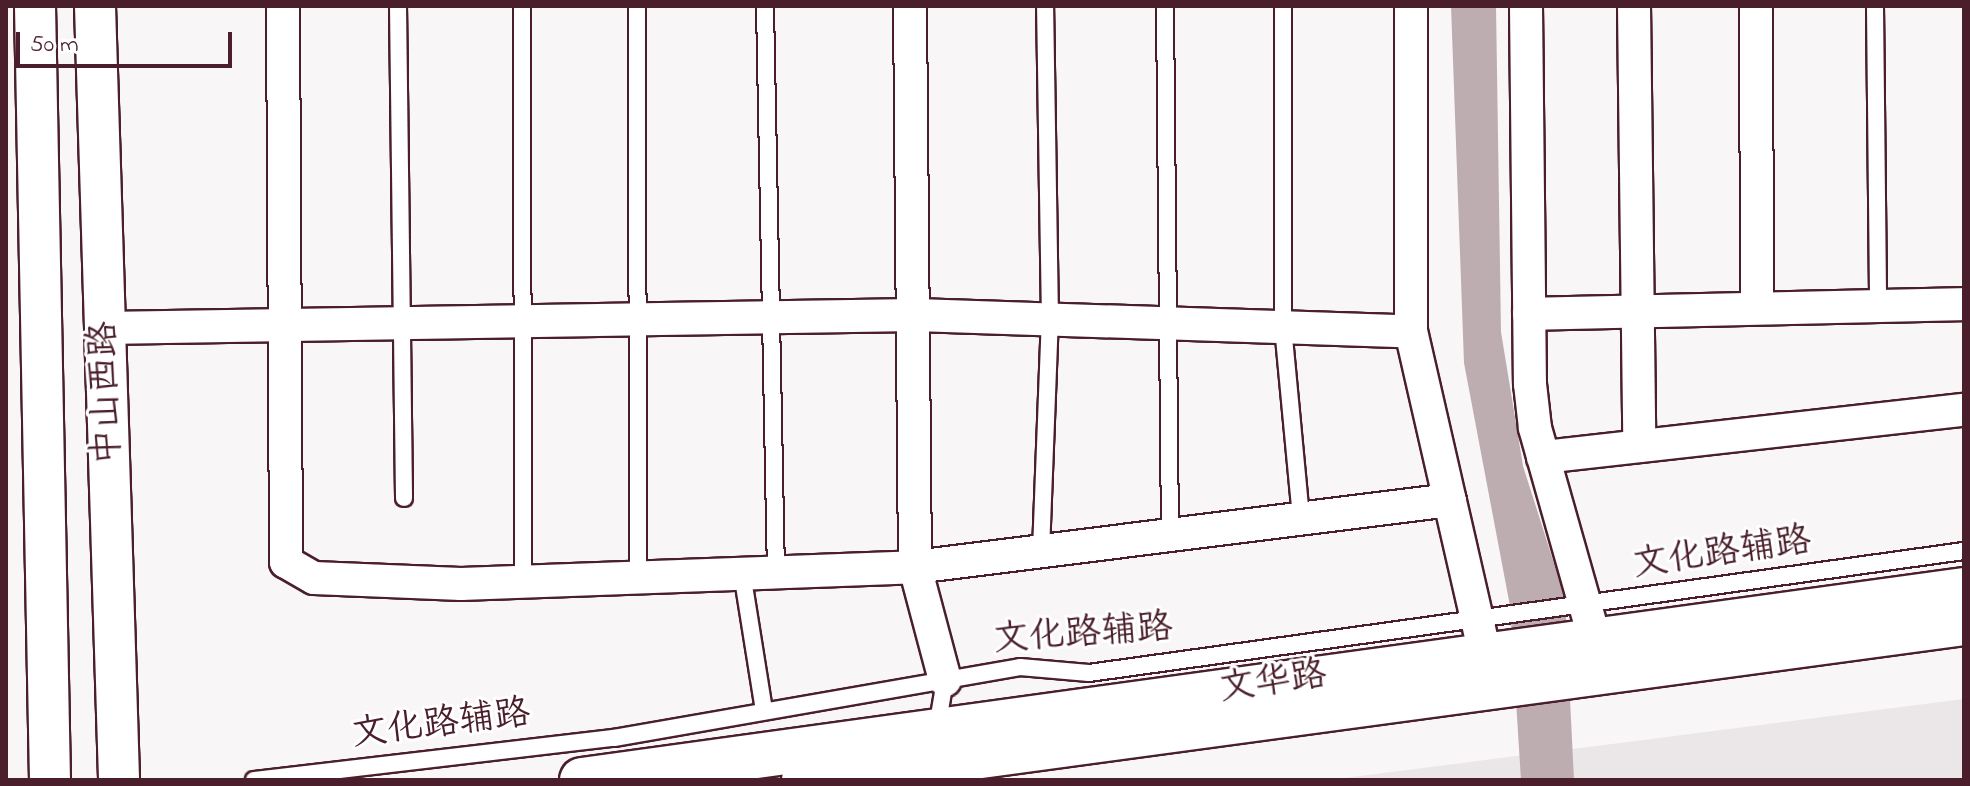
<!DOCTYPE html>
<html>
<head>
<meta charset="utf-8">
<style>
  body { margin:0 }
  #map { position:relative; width:1970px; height:786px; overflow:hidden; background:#f8f6f7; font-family:"Indie Flower","LXGW WenKai TC",sans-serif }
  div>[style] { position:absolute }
  .built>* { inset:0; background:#ebe6e8 }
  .water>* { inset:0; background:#bdadb0 }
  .roads { filter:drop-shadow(2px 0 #4a1f2b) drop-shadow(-2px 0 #4a1f2b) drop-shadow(0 2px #4a1f2b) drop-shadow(0 -2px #4a1f2b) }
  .service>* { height:16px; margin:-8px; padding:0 8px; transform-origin:8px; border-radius:8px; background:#fff }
  .minor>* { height:32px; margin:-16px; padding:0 16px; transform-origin:16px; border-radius:16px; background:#fff }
  .tertiary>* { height:40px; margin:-20px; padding:0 20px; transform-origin:20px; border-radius:20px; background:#fff }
  .secondary>* { height:44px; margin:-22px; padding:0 22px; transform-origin:22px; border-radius:22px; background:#fff }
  span { translate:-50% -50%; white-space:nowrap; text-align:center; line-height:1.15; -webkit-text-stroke:6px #fff; paint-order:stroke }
  .street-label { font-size:36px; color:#4a1f2b }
  .frame { position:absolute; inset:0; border:8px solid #4a1f2b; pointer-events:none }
  .scale { position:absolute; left:16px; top:32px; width:216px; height:36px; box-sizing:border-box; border:4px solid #4a1f2b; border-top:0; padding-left:10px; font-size:24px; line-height:28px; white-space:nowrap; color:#4a1f2b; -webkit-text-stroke:6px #fff; paint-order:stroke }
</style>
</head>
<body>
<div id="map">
  <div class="built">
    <i style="clip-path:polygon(1964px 699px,1964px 780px,1329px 780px)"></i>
  </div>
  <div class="water">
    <i style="clip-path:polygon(1451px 6px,1496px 6px,1501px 332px,1523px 466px,1565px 598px,1574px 780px,1521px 780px,1510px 606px,1464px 363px)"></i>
  </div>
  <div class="roads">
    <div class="service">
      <i style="left:398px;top:6px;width:492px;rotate:89.3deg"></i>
      <i style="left:522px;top:6px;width:576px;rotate:89.9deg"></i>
      <i style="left:637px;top:6px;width:571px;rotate:89.9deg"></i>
      <i style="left:765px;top:6px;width:566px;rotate:88.89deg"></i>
      <i style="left:1165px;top:6px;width:529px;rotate:89.46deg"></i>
      <i style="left:1283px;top:6px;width:321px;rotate:90deg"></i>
      <i style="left:1283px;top:327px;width:192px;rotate:84.6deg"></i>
      <i style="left:1875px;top:6px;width:300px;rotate:89.4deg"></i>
      <i style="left:1041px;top:551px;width:231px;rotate:-87.8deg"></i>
      <i style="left:1050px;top:320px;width:314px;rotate:-90.9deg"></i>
      <i style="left:742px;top:573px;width:140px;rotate:80.9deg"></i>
      <i style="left:937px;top:728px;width:49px;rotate:-80.5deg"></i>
      <i style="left:254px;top:780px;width:362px;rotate:-6.7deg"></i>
      <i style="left:614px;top:738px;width:412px;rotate:-9.9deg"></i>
      <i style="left:1020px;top:667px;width:69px;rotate:5deg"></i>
      <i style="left:1089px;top:673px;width:883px;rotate:-7.94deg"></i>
    </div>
    <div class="minor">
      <i style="left:283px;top:6px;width:556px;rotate:89.69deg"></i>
      <i style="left:286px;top:562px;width:32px;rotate:30deg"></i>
      <i style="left:314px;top:578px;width:147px;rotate:2.3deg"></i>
      <i style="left:461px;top:584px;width:454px;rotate:-2.1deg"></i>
      <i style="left:915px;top:567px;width:539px;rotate:-7.14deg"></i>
      <i style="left:910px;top:6px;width:561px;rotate:89.49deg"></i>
      <i style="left:915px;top:567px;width:117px;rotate:75.1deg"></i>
      <i style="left:1411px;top:6px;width:325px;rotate:90deg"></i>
      <i style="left:1411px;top:331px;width:332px;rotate:77.1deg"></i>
      <i style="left:1526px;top:6px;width:378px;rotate:89.4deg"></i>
      <i style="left:1530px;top:384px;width:44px;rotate:83.5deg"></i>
      <i style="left:1535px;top:428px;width:220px;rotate:74.2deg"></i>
      <i style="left:1634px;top:6px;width:440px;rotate:89.3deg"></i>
      <i style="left:1756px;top:6px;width:302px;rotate:89.8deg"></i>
      <i style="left:1529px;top:314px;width:435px;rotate:-1.3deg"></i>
      <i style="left:104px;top:328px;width:812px;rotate:-0.92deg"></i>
      <i style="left:916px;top:315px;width:495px;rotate:1.9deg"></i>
      <i style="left:1543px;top:457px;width:424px;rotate:-6.4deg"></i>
    </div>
    <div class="tertiary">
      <i style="left:35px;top:6px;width:774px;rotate:88.89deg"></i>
      <i style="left:95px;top:6px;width:774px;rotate:88.22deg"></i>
    </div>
    <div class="secondary">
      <i style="left:582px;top:780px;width:1395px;rotate:-7.83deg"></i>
      <i style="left:804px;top:780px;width:1171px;rotate:-7.71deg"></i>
    </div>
  </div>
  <div class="street-label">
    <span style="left:107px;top:393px;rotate:-92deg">中山西路</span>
    <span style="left:1722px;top:554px;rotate:-8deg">文化路辅路</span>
    <span style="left:1083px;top:635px;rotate:-4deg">文化路辅路</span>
    <span style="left:1273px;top:683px;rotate:-8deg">文华路</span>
    <span style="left:441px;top:725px;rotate:-7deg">文化路辅路</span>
  </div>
  <div class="frame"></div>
  <div class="scale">50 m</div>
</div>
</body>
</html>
